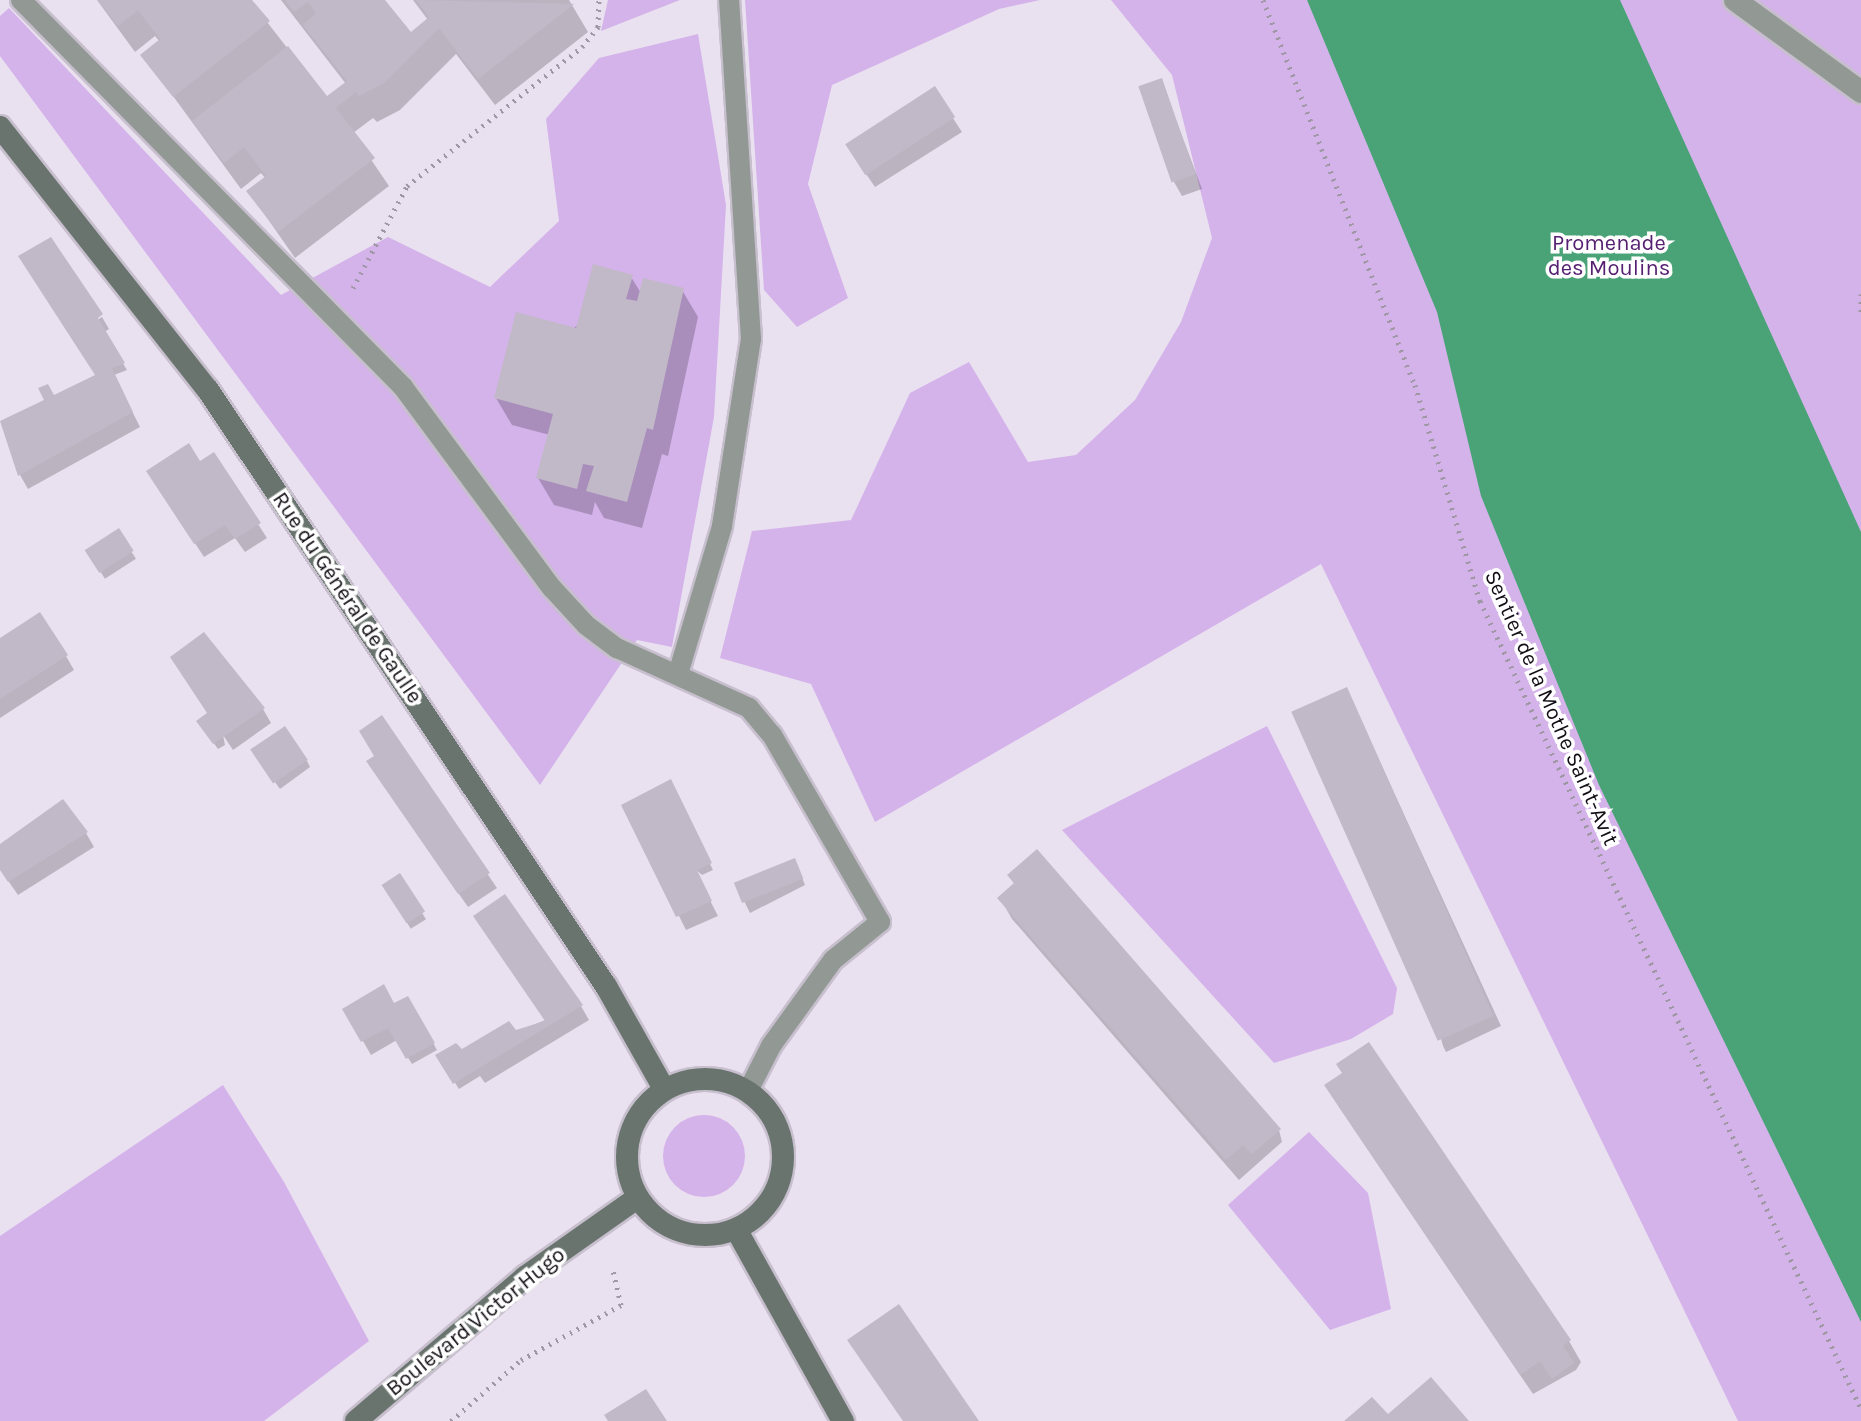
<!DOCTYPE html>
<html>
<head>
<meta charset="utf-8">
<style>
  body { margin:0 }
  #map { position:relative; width:1861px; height:1421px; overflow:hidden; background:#eae1f0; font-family:Karla,sans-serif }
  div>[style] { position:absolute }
  .green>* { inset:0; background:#d4b2ea }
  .round { border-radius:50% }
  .water>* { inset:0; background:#4aa377 }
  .shadow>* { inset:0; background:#0003; transform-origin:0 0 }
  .building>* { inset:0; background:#c2b9c8; transform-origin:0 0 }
  .path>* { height:5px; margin-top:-2.5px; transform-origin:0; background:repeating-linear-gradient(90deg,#9f98a4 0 2px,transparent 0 8px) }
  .roads { filter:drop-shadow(2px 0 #c7bfcd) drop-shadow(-2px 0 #c7bfcd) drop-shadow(0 2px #c7bfcd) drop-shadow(0 -2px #c7bfcd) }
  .service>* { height:20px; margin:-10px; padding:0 10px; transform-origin:10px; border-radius:10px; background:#929994 }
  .minor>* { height:22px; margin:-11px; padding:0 11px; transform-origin:11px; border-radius:11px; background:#929994 }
  .secondary>* { height:22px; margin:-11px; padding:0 11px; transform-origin:11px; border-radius:11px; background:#6a746e }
  .secondary>.ring { margin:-11px; padding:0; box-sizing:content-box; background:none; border:22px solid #6a746e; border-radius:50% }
  span { translate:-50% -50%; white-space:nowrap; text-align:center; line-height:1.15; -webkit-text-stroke:7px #fff; paint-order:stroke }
  .park-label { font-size:22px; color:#562072 }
  .street-label { font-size:22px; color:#120e14 }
</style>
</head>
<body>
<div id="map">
  <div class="green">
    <i style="clip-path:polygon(608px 0,680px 0,601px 31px)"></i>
    <i style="clip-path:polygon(745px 0,1040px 0,999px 9px,832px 85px,808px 184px,848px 298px,797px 327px,764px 290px)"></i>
    <i style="clip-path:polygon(1111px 0,1861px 0,1861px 1421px,1738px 1421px,1321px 564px,875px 822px,811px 684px,720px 658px,752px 531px,851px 520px,910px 393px,969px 362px,1028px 462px,1076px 455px,1135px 400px,1181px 322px,1212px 238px,1172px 75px)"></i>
    <i style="clip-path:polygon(9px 8px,281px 295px,388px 237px,490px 287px,559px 221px,546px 119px,599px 58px,698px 34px,726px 205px,714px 417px,672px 647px,637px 640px,540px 785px,0 56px,0 16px)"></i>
    <i style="clip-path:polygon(1267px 726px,1397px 988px,1393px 1014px,1351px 1039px,1274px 1063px,1062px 830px)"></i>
    <i style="clip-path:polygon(223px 1085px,284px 1182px,369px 1341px,264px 1421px,0 1421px,0 1236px)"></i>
    <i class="round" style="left:663px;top:1115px;width:82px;height:82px"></i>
    <i style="clip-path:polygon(1309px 1132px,1368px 1193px,1391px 1309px,1330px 1330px,1228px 1205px)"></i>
  </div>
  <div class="water">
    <i style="clip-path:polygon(1307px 0,1620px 0,1861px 532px,1861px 1322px,1599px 785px,1481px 496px,1437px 312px)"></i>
  </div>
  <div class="shadow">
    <i style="clip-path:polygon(97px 0,250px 0,327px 99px,346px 84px,281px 0,383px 0,410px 35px,428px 20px,413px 0,569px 0,588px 32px,495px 105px,456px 54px,400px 110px,377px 122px,373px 118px,353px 133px,389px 186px,295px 258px,249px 192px,266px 179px,261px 173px,241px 189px,143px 55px,160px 42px,155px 36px,135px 52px)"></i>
    <i style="clip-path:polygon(1161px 80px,1202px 189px,1182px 196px,1174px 182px)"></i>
    <i style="clip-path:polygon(934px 89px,962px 132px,875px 187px,855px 158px)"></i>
    <i style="clip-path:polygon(631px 277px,641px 293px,682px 290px,698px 317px,668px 456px,662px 454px,642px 528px,604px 518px,595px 502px,592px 515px,554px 505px,538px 478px,550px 435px,512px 425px,496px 398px)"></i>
    <i style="clip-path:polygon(102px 317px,109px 329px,104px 332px,127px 370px,114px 375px,140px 427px,28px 489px,20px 475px,53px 398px,98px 376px,96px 321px)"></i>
    <i style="clip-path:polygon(214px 455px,267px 538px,245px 552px,235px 538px,204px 557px,157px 485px)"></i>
    <i style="left:118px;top:531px;width:33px;height:37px;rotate:57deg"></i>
    <i style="clip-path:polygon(0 641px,66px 656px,74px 670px,0 718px)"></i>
    <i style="clip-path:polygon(1347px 690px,1501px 1026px,1446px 1052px,1443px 1046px)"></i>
    <i style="clip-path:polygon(263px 709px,271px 723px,233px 750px,223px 735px,225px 745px,218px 749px,202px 727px)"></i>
    <i style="clip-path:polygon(382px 718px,497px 888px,468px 907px,377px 776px)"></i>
    <i style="clip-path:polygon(257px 757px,307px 761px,310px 767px,280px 789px)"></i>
    <i style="clip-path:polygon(673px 788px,713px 870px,702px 875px,693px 867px,718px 916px,686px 930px,624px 806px)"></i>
    <i style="clip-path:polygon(86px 833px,94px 847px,18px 895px,0 869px,0 846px)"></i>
    <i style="clip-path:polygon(798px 867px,805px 885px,750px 913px,738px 889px)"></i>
    <i style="left:399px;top:876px;width:51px;height:18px;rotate:58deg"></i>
    <i style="clip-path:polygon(1009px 876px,1279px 1130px,1282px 1142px,1239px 1180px,1012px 919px,1000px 898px,1015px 885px)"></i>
    <i style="clip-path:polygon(408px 998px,437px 1050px,412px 1064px,397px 1040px,371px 1055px,345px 1010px,394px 1006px)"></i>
    <i style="clip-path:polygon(581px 1006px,589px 1020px,485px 1083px,480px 1076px,459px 1089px,438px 1056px,471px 1068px,515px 1032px)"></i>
    <i style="clip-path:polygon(1345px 1074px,1569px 1341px,1581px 1362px,1576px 1370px,1533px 1394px,1339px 1107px)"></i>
  </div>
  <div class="building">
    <i style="clip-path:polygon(98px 0,252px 0,270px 21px,173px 97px,140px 55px,160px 39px,138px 10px,118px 26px)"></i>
    <i style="clip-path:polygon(285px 0,385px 0,411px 32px,429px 17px,416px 0,574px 4px,478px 79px,439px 28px,384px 83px,359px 96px,356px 92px,336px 108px,375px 158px,278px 232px,246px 191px,266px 176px,244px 147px,224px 163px,192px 121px,288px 46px,327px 96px,347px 81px,303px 25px,316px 13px,308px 2px,294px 12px)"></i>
    <i style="left:1162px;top:78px;width:102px;height:25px;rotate:71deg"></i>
    <i style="left:935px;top:86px;width:37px;height:107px;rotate:57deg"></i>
    <i style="clip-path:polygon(51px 237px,103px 314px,98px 318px,125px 363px,112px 368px,133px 412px,18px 476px,0 421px,44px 400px,38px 388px,48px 384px,54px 395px,95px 375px,18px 256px)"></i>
    <i style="clip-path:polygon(593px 264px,633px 275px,626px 299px,637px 301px,643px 278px,684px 288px,653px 430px,647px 428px,627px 502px,586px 491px,594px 466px,583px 464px,577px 489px,536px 478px,553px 414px,494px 398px,516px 312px,576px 328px)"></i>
    <i style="clip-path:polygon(189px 443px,200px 461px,214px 452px,261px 523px,235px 539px,225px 525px,194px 544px,146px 471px)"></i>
    <i style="left:119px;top:528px;width:27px;height:41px;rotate:57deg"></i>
    <i style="clip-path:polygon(40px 612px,68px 655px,0 699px,0 638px)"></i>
    <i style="clip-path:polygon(204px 632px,265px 708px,213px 744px,196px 721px,207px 713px,170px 657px)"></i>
    <i style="left:1347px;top:687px;width:360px;height:61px;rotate:66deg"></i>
    <i style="clip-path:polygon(382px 715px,490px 873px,458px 894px,366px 761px,374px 756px,359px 731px)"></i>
    <i style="left:285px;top:726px;width:41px;height:42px;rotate:56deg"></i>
    <i style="clip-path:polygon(671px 779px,712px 863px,697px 870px,712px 901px,676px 917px,621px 805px)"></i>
    <i style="clip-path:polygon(63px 799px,88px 832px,8px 882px,0 870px,0 844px)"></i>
    <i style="clip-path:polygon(1037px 849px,1281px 1129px,1252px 1154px,1243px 1145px,1226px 1160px,997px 898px,1014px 883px,1007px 875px)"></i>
    <i style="left:795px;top:858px;width:22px;height:66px;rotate:68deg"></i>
    <i style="left:400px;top:873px;width:46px;height:22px;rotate:57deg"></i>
    <i style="clip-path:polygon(505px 894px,583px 1005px,453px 1084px,435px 1055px,456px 1043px,462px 1049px,509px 1021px,516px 1030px,545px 1021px,473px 916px)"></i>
    <i style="clip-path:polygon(384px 984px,394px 1003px,408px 996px,435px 1043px,406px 1059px,388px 1028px,361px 1042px,342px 1009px)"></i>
    <i style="clip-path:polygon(1369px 1042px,1571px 1340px,1563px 1346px,1574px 1363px,1552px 1379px,1540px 1361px,1520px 1375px,1324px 1085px,1342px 1073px,1336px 1064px)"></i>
    <i style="clip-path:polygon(899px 1304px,979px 1421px,903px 1421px,847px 1340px)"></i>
    <i style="clip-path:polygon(1431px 1377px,1469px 1421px,1344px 1421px,1372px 1397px,1388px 1414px)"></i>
    <i style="clip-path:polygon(646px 1389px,667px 1421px,608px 1421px,604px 1415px)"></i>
  </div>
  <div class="path">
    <i style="left:1263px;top:0;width:414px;rotate:68.5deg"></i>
    <i style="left:1415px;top:385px;width:226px;rotate:73.3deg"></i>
    <i style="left:1480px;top:601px;width:893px;rotate:64.75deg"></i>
    <i style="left:353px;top:288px;width:115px;rotate:-62.1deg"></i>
    <i style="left:407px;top:186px;width:223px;rotate:-38.5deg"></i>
    <i style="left:582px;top:47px;width:26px;rotate:-51deg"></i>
    <i style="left:598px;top:27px;width:27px;rotate:-88deg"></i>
    <i style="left:1861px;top:294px;width:19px;rotate:90deg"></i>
    <i style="left:451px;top:1421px;width:93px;rotate:-41.1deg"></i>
    <i style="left:521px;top:1360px;width:114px;rotate:-28.8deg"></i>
    <i style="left:621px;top:1305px;width:39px;rotate:-103deg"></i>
  </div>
  <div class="roads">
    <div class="service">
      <i style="left:21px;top:0;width:544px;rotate:45.37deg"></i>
      <i style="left:403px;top:387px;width:250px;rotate:53.5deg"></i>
      <i style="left:552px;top:588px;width:50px;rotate:47.4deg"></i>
      <i style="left:586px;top:625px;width:39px;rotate:37deg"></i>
      <i style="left:617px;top:648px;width:145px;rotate:24.4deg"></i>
      <i style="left:749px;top:708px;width:35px;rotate:50deg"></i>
      <i style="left:772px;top:735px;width:216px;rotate:60deg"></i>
      <i style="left:880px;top:922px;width:60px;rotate:141deg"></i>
      <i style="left:833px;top:960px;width:106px;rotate:125.8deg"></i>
      <i style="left:771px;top:1046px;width:51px;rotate:117.1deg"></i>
      <i style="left:678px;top:674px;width:154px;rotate:-73.4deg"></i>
      <i style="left:722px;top:526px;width:189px;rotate:-81.2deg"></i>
      <i style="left:751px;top:339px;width:340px;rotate:-93.7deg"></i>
    </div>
    <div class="minor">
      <i style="left:1735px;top:0;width:156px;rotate:36.1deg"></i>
    </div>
    <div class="secondary">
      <i style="left:0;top:127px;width:335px;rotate:51.7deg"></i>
      <i style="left:208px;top:390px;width:717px;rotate:56.27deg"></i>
      <i style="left:606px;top:986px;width:118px;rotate:60.6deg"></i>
      <i class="ring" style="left:627px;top:1079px;width:134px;height:134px"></i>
      <i style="left:736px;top:1229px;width:220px;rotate:60.9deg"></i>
      <i style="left:356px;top:1421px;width:222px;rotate:-40.4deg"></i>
      <i style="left:525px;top:1277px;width:137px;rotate:-35.2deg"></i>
    </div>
  </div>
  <div class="park-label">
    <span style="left:1609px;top:256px">Promenade<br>des Moulins</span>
  </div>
  <div class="street-label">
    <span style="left:347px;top:598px;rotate:56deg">Rue du Général de Gaulle</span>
    <span style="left:1551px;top:708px;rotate:66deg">Sentier de la Mothe Saint-Avit</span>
    <span style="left:476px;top:1322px;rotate:-39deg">Boulevard Victor Hugo</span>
  </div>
</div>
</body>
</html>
